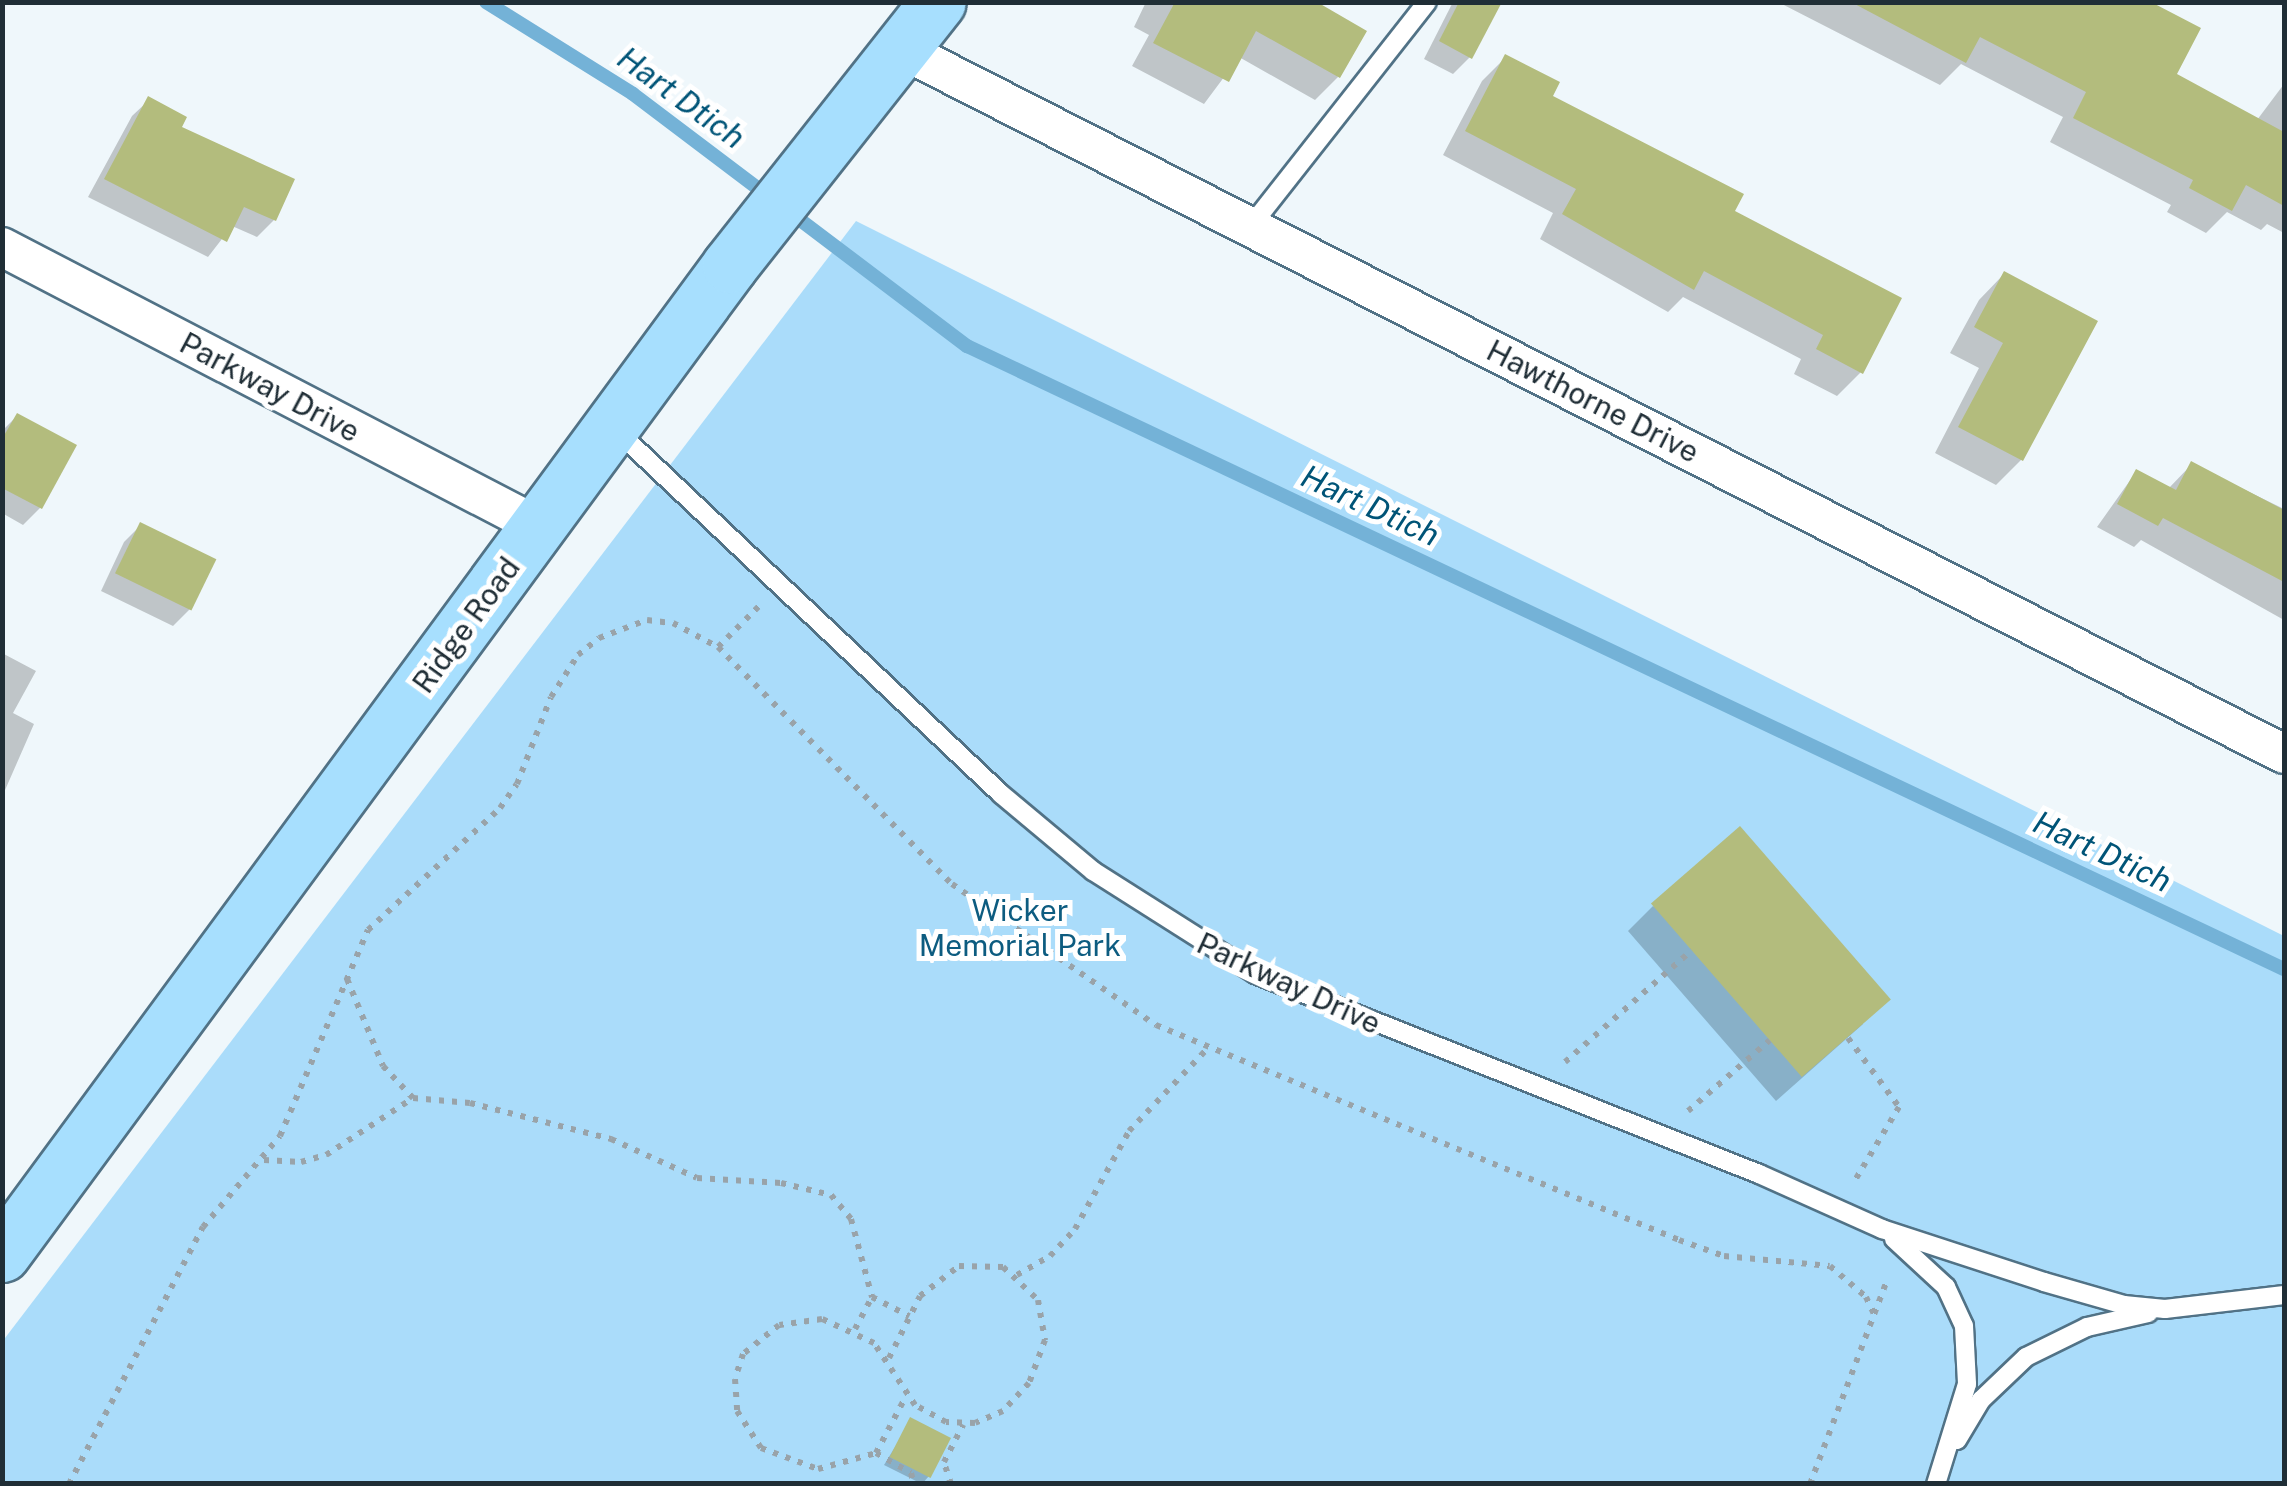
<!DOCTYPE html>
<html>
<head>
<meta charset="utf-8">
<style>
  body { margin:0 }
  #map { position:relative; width:2287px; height:1486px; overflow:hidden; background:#eff7fb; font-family:"Public Sans",sans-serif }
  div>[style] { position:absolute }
  .green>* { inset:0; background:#aadcfa }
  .shadow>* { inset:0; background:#0003 }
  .stream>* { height:14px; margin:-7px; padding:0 7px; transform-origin:7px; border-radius:7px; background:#74b2d7 }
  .building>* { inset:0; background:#b3bc7d; transform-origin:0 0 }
  .path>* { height:6px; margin-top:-3px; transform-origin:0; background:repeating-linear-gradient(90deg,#99a3a9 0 5px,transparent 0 13px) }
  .roads { filter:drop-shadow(2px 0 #517286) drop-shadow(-2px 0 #517286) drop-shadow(0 2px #517286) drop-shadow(0 -2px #517286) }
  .lane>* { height:18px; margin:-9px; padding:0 9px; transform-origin:9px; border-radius:9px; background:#fff }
  .street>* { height:38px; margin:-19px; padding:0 19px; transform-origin:19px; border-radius:19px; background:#fff }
  .primary>* { height:55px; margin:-27.5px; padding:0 27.5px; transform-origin:27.5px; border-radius:27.5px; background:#a7dffe }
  span { translate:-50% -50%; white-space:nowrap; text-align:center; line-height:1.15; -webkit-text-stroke:10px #fff; paint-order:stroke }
  .street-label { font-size:30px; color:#202e36 }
  .park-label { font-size:30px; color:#0d5c80 }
  .water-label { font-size:32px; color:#005477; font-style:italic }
  .frame { position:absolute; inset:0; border:5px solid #202e36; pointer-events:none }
</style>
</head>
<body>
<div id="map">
  <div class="green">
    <i style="clip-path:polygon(856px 221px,2284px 936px,2284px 1483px,3px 1483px,2px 1342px)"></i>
  </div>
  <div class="shadow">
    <i style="clip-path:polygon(1146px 2px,1312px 2px,1338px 77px,1315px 100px,1239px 57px,1204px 104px,1132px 66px,1149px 35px,1134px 27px)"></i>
    <i style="clip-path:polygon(1453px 2px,1499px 2px,1470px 57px,1453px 74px,1424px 59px)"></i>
    <i style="clip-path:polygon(1778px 2px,2117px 2px,2174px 75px,2257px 120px,2284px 84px,2284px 233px,2267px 224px,2261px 230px,2227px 212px,2206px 233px,2167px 212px,2171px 205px,2050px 142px,2063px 117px,1961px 64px,1940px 85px)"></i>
    <i style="clip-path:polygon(1506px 57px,1550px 97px,1732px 212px,1861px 372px,1837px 396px,1794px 374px,1801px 359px,1683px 297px,1668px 312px,1540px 239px,1553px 213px,1443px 155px,1482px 81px)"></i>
    <i style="clip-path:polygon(149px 100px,274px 220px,257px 237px,232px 226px,208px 257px,88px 197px,132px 116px)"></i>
    <i style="clip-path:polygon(2004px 274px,2021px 460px,1996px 485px,1935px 453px,1979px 368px,1950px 353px,1979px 300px)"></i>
    <i style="clip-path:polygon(17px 416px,40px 508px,23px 525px,2px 513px,2px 431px)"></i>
    <i style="clip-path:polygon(2192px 464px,2284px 509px,2284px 620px,2141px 540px,2134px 547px,2097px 527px,2136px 472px,2168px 489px)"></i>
    <i style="clip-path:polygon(141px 525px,190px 609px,173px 626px,101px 591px,124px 542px)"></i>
    <i style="clip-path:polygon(2px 653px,36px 671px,13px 713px,34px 724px,2px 797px)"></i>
    <i style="clip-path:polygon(1653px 906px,1863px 1024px,1776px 1101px,1628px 931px)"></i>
    <i style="clip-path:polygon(911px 1421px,929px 1476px,922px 1484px,884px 1465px)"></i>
  </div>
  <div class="stream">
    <i style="left:486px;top:2px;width:173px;rotate:32deg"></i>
    <i style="left:633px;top:94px;width:171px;rotate:37.1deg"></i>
    <i style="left:787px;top:210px;width:226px;rotate:37.1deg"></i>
    <i style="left:967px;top:346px;width:1457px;rotate:25.32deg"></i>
  </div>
  <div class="building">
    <i style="clip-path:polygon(1175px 2px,1317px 2px,1367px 31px,1340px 78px,1256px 31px,1229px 82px,1153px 43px)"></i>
    <i style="clip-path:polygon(1459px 2px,1502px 2px,1472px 59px,1439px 41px)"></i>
    <i style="clip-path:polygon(1851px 2px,2151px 2px,2201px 28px,2177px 74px,2284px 132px,2284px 206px,2246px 185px,2232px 211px,2189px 188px,2193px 180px,2073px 118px,2086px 92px,1980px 37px,1966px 63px)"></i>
    <i style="clip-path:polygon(1505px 54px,1560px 82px,1553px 96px,1744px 194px,1735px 211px,1902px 298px,1863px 374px,1816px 349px,1823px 335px,1704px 271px,1694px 290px,1562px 214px,1576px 189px,1465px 131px)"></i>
    <i style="clip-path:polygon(148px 96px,187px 117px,182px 127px,295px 179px,276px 221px,244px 207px,227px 242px,104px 179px)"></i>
    <i style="clip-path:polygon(2004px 271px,2098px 321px,2023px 461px,1958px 427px,2003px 343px,1974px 327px)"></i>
    <i style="clip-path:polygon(17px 413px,77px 445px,42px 509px,2px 488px,2px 439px)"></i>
    <i style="clip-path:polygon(2191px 461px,2284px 510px,2284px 582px,2163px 518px,2158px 526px,2117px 504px,2136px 469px,2176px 490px)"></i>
    <i style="left:140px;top:522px;width:85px;height:57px;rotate:26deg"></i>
    <i style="left:1740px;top:826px;width:230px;height:118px;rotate:49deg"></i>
    <i style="left:910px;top:1417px;width:46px;height:45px;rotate:27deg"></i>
  </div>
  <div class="path">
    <i style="left:718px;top:647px;width:59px;rotate:-45deg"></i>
    <i style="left:347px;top:979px;width:94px;rotate:67.5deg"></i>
    <i style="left:383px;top:1066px;width:44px;rotate:46.8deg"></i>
    <i style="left:1848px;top:1038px;width:86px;rotate:53.5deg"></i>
    <i style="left:1899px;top:1107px;width:87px;rotate:121deg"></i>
    <i style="left:1565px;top:1062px;width:169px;rotate:-41.4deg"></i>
    <i style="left:1688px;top:1111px;width:108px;rotate:-40.9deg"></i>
    <i style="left:264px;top:1160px;width:37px;rotate:3deg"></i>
    <i style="left:301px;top:1162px;width:26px;rotate:-16deg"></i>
    <i style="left:326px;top:1155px;width:104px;rotate:-33.2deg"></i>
    <i style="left:413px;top:1098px;width:57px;rotate:5deg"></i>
    <i style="left:470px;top:1103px;width:146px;rotate:14.3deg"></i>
    <i style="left:611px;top:1139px;width:94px;rotate:24.4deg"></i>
    <i style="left:697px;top:1178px;width:84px;rotate:3.4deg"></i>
    <i style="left:781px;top:1183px;width:51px;rotate:13.5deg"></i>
    <i style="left:831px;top:1195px;width:31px;rotate:50deg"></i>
    <i style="left:851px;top:1219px;width:81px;rotate:74.9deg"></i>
    <i style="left:1017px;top:1275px;width:38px;rotate:-30deg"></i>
    <i style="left:1050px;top:1256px;width:37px;rotate:-47deg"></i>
    <i style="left:1075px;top:1229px;width:112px;rotate:-61.1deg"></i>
    <i style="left:1129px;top:1131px;width:113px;rotate:-46.4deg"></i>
    <i style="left:855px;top:1329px;width:36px;rotate:-62deg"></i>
    <i style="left:872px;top:1297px;width:42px;rotate:27.2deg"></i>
    <i style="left:889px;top:1358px;width:69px;rotate:-63.4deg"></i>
    <i style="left:920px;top:1296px;width:49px;rotate:-37.6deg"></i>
    <i style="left:959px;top:1266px;width:44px;rotate:1.3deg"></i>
    <i style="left:1003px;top:1267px;width:48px;rotate:43.3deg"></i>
    <i style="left:1038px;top:1300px;width:41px;rotate:80.1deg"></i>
    <i style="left:1045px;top:1340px;width:46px;rotate:110.4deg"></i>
    <i style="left:1029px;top:1383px;width:38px;rotate:133deg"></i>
    <i style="left:1003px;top:1411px;width:30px;rotate:157deg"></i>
    <i style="left:975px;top:1423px;width:29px;rotate:-178deg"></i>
    <i style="left:946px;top:1422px;width:35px;rotate:-151deg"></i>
    <i style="left:915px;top:1405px;width:74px;rotate:-123.5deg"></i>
    <i style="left:874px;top:1343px;width:57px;rotate:-155.2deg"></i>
    <i style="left:822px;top:1319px;width:43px;rotate:172.1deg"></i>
    <i style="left:779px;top:1325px;width:46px;rotate:141.1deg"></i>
    <i style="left:743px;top:1354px;width:26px;rotate:108deg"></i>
    <i style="left:735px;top:1379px;width:32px;rotate:86deg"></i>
    <i style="left:737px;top:1411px;width:44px;rotate:57deg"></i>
    <i style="left:761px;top:1448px;width:61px;rotate:20.2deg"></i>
    <i style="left:818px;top:1469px;width:60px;rotate:-15.4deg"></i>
    <i style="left:876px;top:1453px;width:40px;rotate:29.7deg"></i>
    <i style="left:911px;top:1473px;width:11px;rotate:75deg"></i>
    <i style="left:876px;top:1453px;width:62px;rotate:-62.2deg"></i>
    <i style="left:69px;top:1484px;width:290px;rotate:-62.5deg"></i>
    <i style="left:203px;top:1227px;width:119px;rotate:-49.8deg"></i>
    <i style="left:280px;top:1136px;width:224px;rotate:-66.9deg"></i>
    <i style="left:368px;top:930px;width:180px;rotate:-42.7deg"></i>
    <i style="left:500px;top:808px;width:29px;rotate:-55deg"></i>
    <i style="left:517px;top:784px;width:93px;rotate:-68.7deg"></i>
    <i style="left:551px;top:697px;width:50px;rotate:-57.3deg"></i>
    <i style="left:578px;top:655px;width:27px;rotate:-39deg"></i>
    <i style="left:599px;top:638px;width:51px;rotate:-20.6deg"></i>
    <i style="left:647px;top:620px;width:26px;rotate:7deg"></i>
    <i style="left:673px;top:623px;width:51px;rotate:28.1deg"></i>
    <i style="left:718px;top:647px;width:333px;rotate:45.4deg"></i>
    <i style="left:952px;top:884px;width:248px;rotate:34.7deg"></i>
    <i style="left:1156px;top:1025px;width:565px;rotate:22.35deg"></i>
    <i style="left:1679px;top:1240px;width:48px;rotate:19.6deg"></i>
    <i style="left:1724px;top:1256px;width:106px;rotate:5.4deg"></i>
    <i style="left:1830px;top:1266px;width:48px;rotate:40.7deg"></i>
    <i style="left:1866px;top:1297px;width:21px;rotate:65deg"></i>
    <i style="left:951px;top:1484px;width:23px;rotate:-108deg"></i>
    <i style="left:944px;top:1462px;width:42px;rotate:-62.8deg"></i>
    <i style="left:1810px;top:1484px;width:220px;rotate:-69.3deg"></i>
  </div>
  <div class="roads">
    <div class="lane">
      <i style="left:1250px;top:227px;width:286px;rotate:-51.8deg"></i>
      <i style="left:616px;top:430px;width:530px;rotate:43.39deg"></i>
      <i style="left:1001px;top:794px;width:120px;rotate:39.9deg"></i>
      <i style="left:1093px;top:871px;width:192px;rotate:32.4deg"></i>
      <i style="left:1255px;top:974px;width:542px;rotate:21.64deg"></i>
      <i style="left:1759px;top:1174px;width:135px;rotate:24.1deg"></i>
      <i style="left:1882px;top:1229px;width:170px;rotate:18.1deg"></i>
      <i style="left:2044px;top:1282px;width:83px;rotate:16deg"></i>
      <i style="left:2124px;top:1305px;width:41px;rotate:5.6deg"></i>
      <i style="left:2165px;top:1309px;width:120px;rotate:-6.7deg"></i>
      <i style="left:1894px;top:1239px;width:71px;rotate:42.7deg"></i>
      <i style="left:1946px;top:1287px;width:43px;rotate:65.2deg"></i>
      <i style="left:1964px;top:1326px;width:58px;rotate:87deg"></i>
      <i style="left:1967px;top:1384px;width:105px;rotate:107.2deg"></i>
      <i style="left:1957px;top:1440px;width:47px;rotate:-59deg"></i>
      <i style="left:1981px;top:1400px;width:62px;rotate:-43.7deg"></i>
      <i style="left:2026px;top:1357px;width:68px;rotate:-26.2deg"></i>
      <i style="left:2087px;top:1327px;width:63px;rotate:-12.9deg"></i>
    </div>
    <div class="street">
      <i style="left:901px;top:49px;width:1552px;rotate:27.01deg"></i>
      <i style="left:2px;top:247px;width:604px;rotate:27.5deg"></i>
    </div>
    <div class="primary">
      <i style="left:2px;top:1254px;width:1228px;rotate:-53.64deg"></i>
      <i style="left:730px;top:265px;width:335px;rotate:-51.7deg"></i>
    </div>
  </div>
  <div class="street-label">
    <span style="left:270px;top:387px;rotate:28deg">Parkway Drive</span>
    <span style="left:1593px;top:401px;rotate:27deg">Hawthorne Drive</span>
    <span style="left:466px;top:625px;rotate:-54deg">Ridge Road</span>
    <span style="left:1289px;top:983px;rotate:25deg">Parkway Drive</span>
  </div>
  <div class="park-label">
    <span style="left:1020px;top:927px">Wicker<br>Memorial Park</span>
  </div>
  <div class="water-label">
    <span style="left:681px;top:98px;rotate:36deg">Hart Dtich</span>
    <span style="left:1370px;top:506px;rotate:25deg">Hart Dtich</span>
    <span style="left:2102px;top:852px;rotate:25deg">Hart Dtich</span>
  </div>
  <div class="frame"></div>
</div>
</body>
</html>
